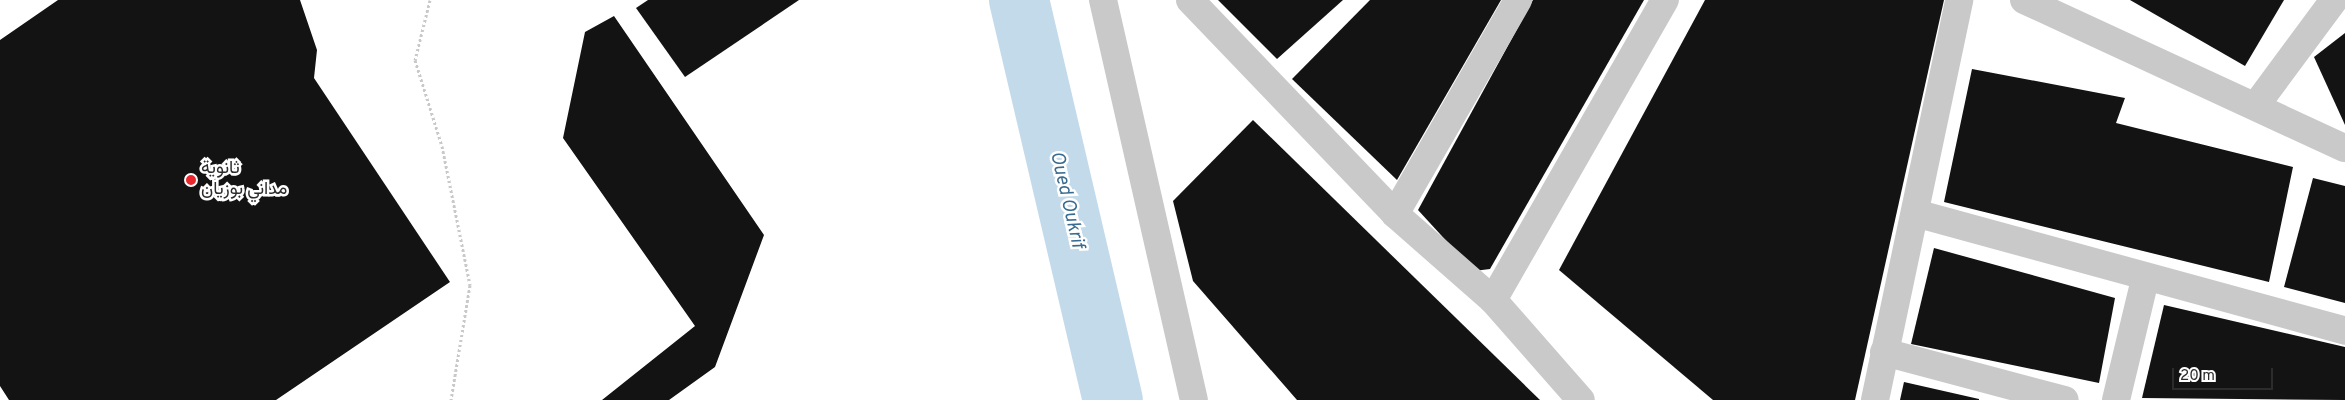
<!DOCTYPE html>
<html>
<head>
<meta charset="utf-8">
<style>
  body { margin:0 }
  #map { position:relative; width:2345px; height:400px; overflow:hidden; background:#fff; font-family:Overpass,Vazirmatn,sans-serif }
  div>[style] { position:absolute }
  .river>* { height:60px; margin:-30px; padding:0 30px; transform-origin:30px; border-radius:30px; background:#c3daeb }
  .building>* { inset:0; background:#131313 }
  .path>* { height:3px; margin-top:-1.5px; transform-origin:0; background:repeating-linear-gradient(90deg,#c9c9c9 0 2.5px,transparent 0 5px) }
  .minor>* { height:28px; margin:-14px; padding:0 14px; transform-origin:14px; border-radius:14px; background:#c9c9c9 }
  .tertiary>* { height:28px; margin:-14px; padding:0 14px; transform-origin:14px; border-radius:14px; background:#c9c9c9 }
  .dots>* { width:14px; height:14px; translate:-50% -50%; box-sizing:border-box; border:2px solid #fff; border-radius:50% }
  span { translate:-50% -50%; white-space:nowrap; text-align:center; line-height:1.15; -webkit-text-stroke:5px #fff; paint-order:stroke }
  .poi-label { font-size:18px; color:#2c2c2c }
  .left { translate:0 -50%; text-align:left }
  .water-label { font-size:19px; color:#386b8f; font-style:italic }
  .scale { position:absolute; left:2172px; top:368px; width:101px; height:22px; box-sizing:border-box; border:2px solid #2c2c2c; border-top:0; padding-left:6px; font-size:15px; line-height:18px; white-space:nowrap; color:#2c2c2c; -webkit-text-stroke:4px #fff; paint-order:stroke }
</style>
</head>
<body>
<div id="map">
  <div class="river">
    <i style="left:1019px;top:0;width:411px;rotate:76.8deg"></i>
  </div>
  <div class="building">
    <i style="clip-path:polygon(58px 0,300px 0,317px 50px,314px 78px,450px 282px,276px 400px,9px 400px,0 386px,0 40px)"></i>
    <i style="clip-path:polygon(648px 0,799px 0,685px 77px,636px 8px)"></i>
    <i style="clip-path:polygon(1218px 0,1343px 0,1277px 59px)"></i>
    <i style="clip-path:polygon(1370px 0,1501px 0,1397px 180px,1292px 79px)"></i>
    <i style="clip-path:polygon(1533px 0,1644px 0,1490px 269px,1474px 271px,1418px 210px)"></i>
    <i style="clip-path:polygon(1705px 0,1944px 0,1855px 400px,1713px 400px,1559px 270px)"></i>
    <i style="clip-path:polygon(2130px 0,2284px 0,2245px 66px)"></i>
    <i style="clip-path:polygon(614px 16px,764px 235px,715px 367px,669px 400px,602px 400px,695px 326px,563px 138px,585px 32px)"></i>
    <i style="clip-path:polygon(2345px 33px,2345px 125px,2314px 57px)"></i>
    <i style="clip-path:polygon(1972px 69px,2125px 98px,2116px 123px,2293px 167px,2269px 282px,1944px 202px)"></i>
    <i style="clip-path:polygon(1253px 120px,1540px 400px,1297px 400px,1193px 281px,1173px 201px)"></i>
    <i style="clip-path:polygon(2313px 178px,2345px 186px,2345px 303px,2284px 287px)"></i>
    <i style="clip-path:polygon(1934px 248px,2115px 298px,2099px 383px,1911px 344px)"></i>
    <i style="clip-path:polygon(2164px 305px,2345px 347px,2345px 400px,2142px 398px)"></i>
    <i style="clip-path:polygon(1904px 382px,1979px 399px,1979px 400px,1900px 400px)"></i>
  </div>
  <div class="path">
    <i style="left:430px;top:0;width:62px;rotate:104deg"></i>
    <i style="left:415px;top:60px;width:90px;rotate:72.6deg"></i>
    <i style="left:442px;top:146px;width:142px;rotate:78.6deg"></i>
    <i style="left:470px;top:285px;width:117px;rotate:99.4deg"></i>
  </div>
  <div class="minor">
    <i style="left:1103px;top:0;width:410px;rotate:77.2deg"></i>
    <i style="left:1190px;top:0;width:296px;rotate:46.2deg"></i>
    <i style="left:1395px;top:214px;width:130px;rotate:41.3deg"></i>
    <i style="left:1493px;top:300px;width:133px;rotate:48.7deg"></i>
    <i style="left:2257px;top:104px;width:129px;rotate:-53.5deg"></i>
    <i style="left:1915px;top:213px;width:446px;rotate:15.3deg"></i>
    <i style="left:1395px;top:214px;width:247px;rotate:-60.1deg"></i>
    <i style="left:1493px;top:300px;width:346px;rotate:-60.2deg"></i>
    <i style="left:1884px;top:352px;width:187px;rotate:14.9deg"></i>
    <i style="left:1875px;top:400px;width:409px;rotate:-78.1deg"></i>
    <i style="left:2116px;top:400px;width:124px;rotate:-76.5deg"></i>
  </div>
  <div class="tertiary">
    <i style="left:2024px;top:0;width:353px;rotate:24.8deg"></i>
  </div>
  <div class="dots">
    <i style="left:191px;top:180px;background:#ea262f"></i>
  </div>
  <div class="poi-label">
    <span class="left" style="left:201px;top:180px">ثانوية<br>مداني بوزيان</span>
  </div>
  <div class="water-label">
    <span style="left:1066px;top:200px;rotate:77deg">Oued Oukrif</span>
  </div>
  <div class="scale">20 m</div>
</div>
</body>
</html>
